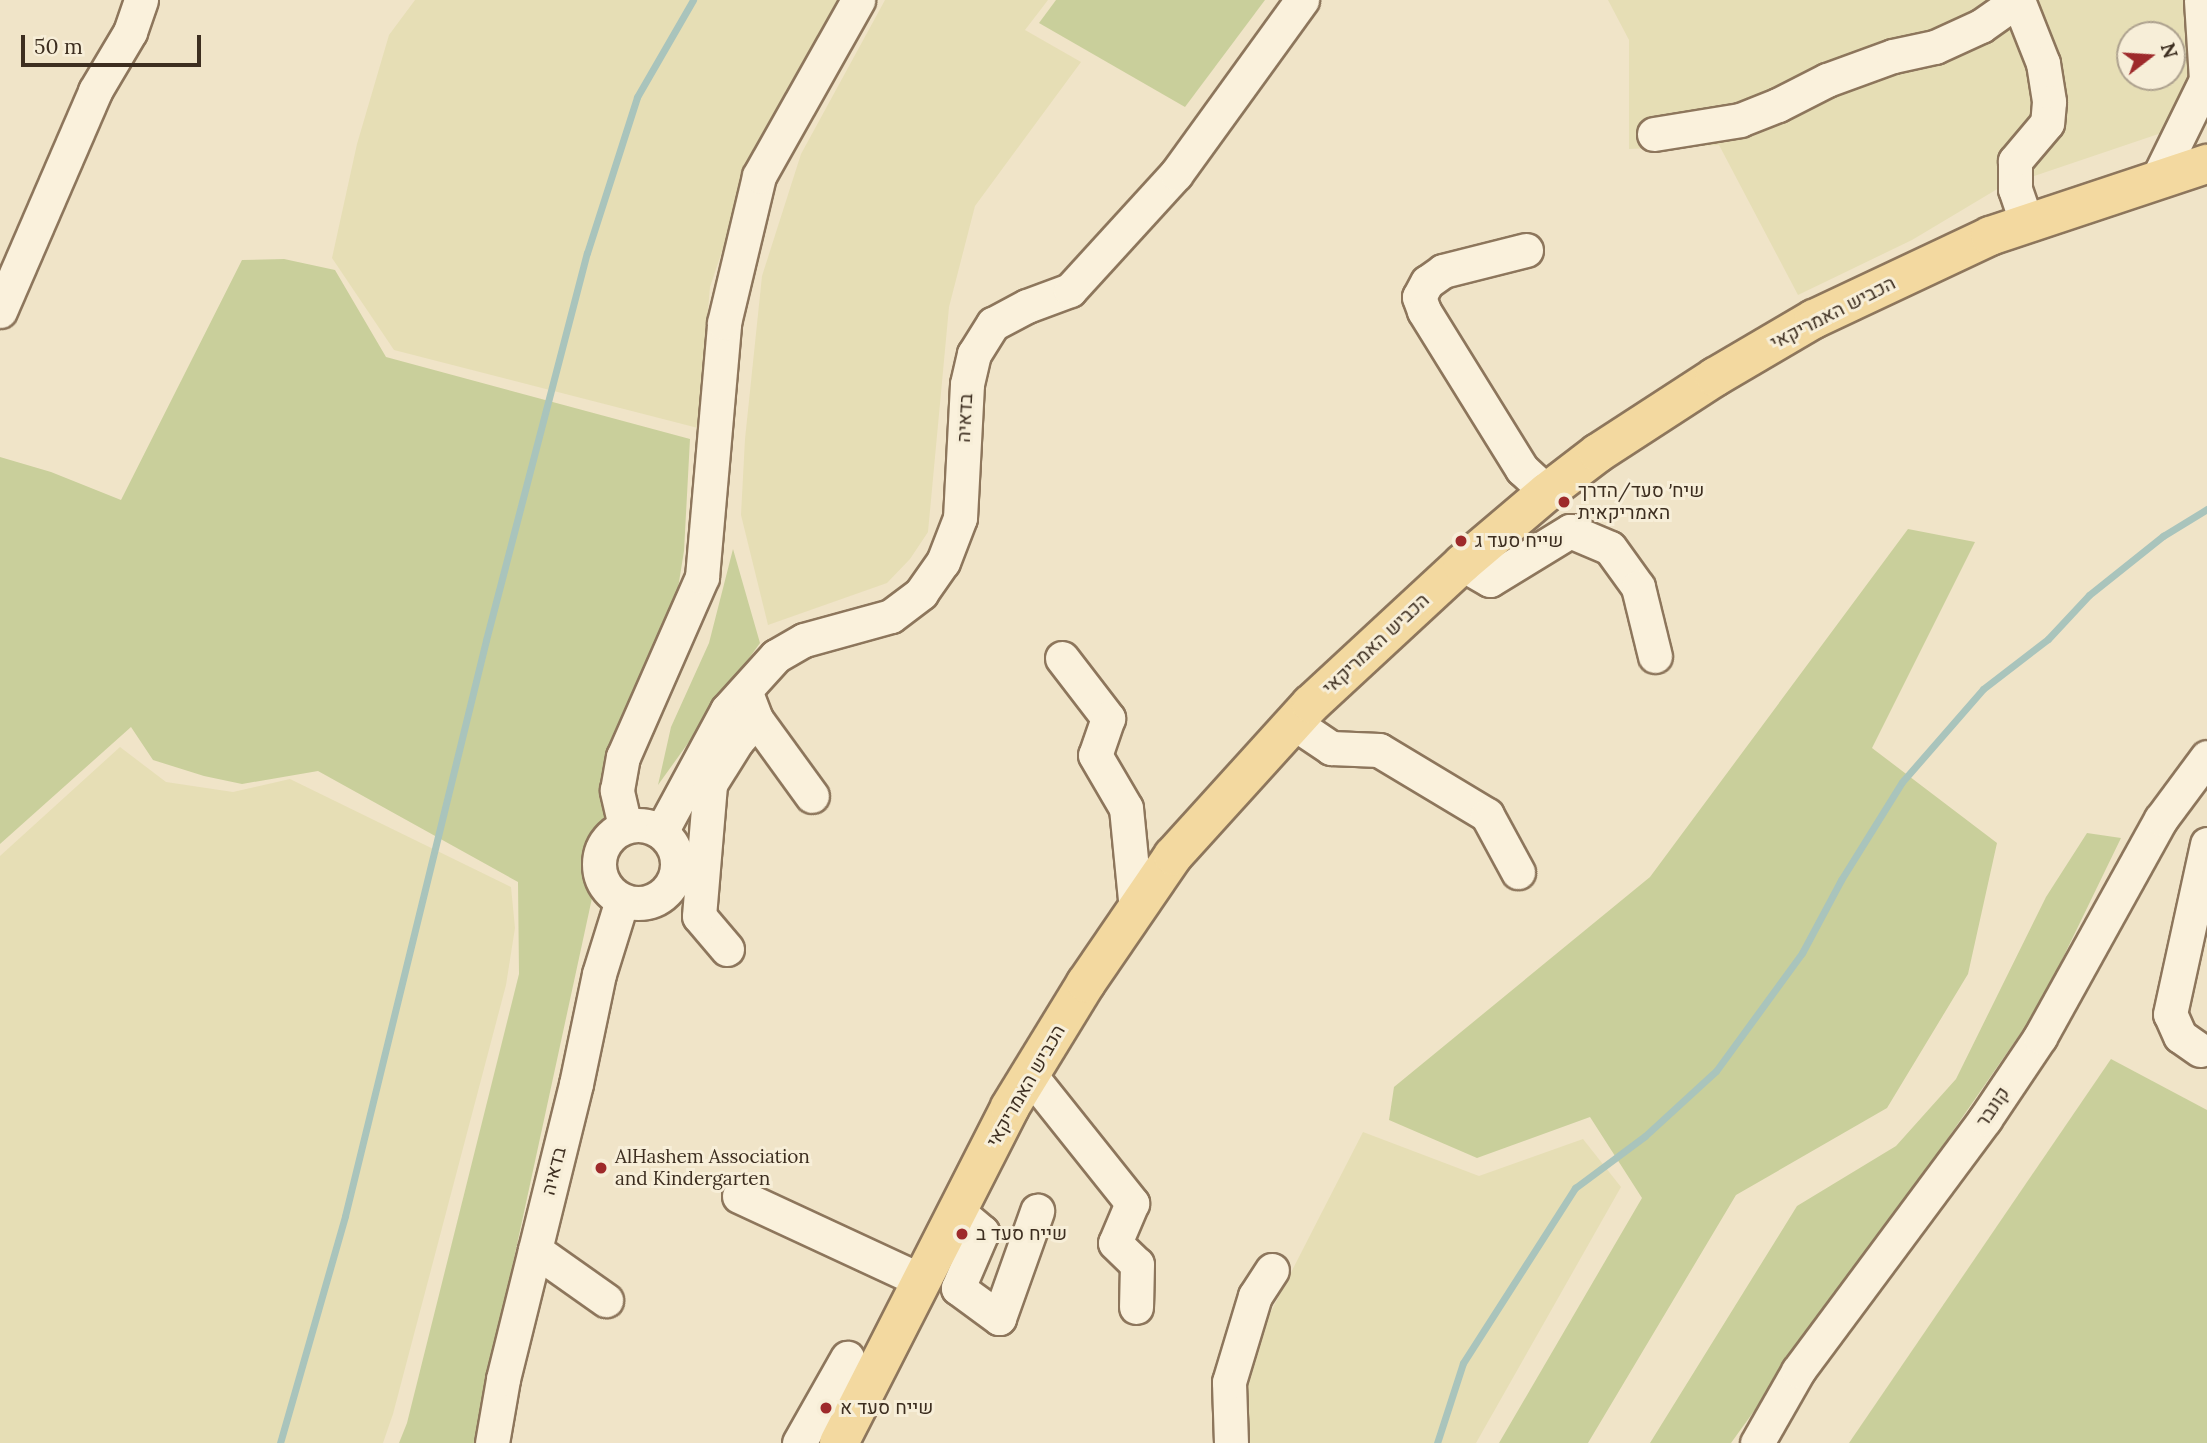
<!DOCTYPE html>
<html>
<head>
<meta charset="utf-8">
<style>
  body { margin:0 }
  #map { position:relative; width:2207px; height:1443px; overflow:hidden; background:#f0e4c8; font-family:Lora,Heebo,serif }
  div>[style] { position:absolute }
  .farmland>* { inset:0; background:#e6deb5 }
  .green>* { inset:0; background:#c9cf9b }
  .stream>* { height:7px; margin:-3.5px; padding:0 3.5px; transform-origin:3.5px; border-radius:3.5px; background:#a9c4bc }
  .roads { filter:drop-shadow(2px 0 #8d765c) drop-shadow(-2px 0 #8d765c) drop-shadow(0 2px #8d765c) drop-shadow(0 -2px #8d765c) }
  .minor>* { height:33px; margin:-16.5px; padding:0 16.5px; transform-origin:16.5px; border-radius:16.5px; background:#faf1dc }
  .minor>.ring { margin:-16.5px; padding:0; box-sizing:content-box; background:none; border:33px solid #faf1dc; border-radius:50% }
  .major>* { height:38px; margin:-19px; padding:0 19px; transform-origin:19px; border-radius:19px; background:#f3d9a0 }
  .dots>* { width:19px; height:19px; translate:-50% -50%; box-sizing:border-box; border:4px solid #f7eed8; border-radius:50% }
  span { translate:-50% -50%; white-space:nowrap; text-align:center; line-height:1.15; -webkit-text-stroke:6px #f7eed8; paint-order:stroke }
  .street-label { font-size:19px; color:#3d2e20 }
  .poi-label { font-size:19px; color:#3d2e20 }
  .left { translate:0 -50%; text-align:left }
  .north { position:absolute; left:2116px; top:21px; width:70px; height:70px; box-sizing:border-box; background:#f7eed8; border:2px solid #ada18e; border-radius:50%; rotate:73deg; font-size:19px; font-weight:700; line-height:28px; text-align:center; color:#3d2e20 }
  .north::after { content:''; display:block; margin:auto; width:24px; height:32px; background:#9e2a2b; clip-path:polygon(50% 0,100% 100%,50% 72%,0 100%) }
  .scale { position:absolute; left:21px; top:35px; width:180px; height:32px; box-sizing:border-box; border:4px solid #3d2e20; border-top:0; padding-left:9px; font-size:21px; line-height:24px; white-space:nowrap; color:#3d2e20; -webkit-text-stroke:5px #f7eed8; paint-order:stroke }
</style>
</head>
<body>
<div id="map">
  <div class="farmland">
    <i style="clip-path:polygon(415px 0,841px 0,758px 144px,710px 287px,698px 428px,394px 350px,332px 258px,357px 144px,389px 35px)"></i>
    <i style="clip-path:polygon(885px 0,1048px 0,1025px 30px,1081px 62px,975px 206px,949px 307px,928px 532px,910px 559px,887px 583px,768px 625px,741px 515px,745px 439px,762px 276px,801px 154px)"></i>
    <i style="clip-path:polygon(evenodd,1608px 0,2189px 0,2196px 77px,2185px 125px,1999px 188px,1912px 240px,1798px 295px,1719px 145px,1629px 149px,1629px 40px,1608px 0,2130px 35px,2172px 35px,2172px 77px,2130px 77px,2130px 35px)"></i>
    <i style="clip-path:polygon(120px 747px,166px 782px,233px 792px,290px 779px,511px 887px,515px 928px,506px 985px,393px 1414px,383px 1443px,0 1443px,0 856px)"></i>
    <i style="clip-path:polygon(1363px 1132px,1479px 1176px,1583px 1139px,1621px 1187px,1476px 1443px,1238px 1443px,1239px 1374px)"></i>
  </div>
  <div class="green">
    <i style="clip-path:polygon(1056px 0,1265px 0,1185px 107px,1039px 23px)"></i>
    <i style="clip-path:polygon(284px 259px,335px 270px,386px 357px,690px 439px,684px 551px,674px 613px,602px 852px,474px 1443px,399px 1443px,407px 1423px,519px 974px,518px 882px,318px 771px,242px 784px,204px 776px,153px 760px,131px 727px,0 844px,0 457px,51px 472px,121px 500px,242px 260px)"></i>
    <i style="clip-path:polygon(1908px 529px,1975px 542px,1872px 748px,1997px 843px,1968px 974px,1887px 1108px,1736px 1195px,1588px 1443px,1499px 1443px,1642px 1198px,1590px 1117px,1477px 1158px,1389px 1120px,1394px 1087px,1650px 877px)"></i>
    <i style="clip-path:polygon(733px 549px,760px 643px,658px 785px,671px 727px,709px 643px)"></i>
    <i style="clip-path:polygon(2087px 833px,2121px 838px,2040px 1005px,1881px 1235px,1731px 1443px,1650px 1443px,1797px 1206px,1896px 1146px,1956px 1079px,2046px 897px)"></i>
    <i style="clip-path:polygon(2111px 1059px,2207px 1110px,2207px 1443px,1849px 1443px)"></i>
  </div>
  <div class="stream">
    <i style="left:280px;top:1443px;width:236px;rotate:-74deg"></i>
    <i style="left:345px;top:1216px;width:593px;rotate:-76.24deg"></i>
    <i style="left:486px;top:640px;width:400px;rotate:-75.4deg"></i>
    <i style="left:587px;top:253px;width:164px;rotate:-72.2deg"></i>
    <i style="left:637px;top:97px;width:112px;rotate:-60deg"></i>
    <i style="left:1437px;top:1443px;width:84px;rotate:-72deg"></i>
    <i style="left:1463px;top:1363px;width:208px;rotate:-57.4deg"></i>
    <i style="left:1575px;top:1188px;width:87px;rotate:-36.6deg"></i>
    <i style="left:1645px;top:1136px;width:96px;rotate:-42.5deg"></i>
    <i style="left:1716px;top:1071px;width:146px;rotate:-53.9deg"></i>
    <i style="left:1802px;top:953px;width:83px;rotate:-61.9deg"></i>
    <i style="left:1841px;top:880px;width:115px;rotate:-58.1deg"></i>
    <i style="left:1902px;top:782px;width:123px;rotate:-48.9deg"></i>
    <i style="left:1983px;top:689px;width:82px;rotate:-37.6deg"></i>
    <i style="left:2048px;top:639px;width:60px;rotate:-47deg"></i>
    <i style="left:2089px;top:595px;width:95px;rotate:-38.6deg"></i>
    <i style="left:2163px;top:536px;width:52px;rotate:-31.5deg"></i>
  </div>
  <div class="roads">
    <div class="minor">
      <i style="left:1654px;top:134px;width:87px;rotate:-9.2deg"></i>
      <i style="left:1740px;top:120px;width:41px;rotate:-21.5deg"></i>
      <i style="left:1778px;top:105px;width:55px;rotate:-27deg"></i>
      <i style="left:1827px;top:80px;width:70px;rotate:-20deg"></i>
      <i style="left:1893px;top:56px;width:43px;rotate:-12.1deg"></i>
      <i style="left:1935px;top:47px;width:51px;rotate:-24.5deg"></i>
      <i style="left:1981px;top:26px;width:45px;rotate:-35.1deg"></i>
      <i style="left:2018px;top:0;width:68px;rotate:68.4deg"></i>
      <i style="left:2043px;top:63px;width:39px;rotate:81deg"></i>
      <i style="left:2049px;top:102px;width:21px;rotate:95deg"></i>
      <i style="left:2047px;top:123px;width:50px;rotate:130.1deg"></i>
      <i style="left:2015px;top:161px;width:28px;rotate:90deg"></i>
      <i style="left:2015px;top:189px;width:36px;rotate:71deg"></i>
      <i style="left:2157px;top:180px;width:111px;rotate:-63.9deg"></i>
      <i style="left:2206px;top:80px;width:80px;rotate:-93.6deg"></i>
      <i style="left:1526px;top:250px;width:86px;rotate:165.8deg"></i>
      <i style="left:1443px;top:271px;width:19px;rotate:145deg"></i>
      <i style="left:1427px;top:282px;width:17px;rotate:118deg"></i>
      <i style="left:1419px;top:297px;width:15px;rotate:70deg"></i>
      <i style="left:1424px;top:311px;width:186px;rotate:58.2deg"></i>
      <i style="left:1522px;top:469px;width:34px;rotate:43deg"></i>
      <i style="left:0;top:311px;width:240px;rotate:-66.6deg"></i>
      <i style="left:95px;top:91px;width:69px;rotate:-59.3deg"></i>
      <i style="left:130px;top:32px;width:34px;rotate:-71deg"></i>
      <i style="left:1462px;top:564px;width:32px;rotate:30deg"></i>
      <i style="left:1490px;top:580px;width:94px;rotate:-31.5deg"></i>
      <i style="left:1570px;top:531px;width:43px;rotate:23deg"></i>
      <i style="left:1610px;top:548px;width:48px;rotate:54.3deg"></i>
      <i style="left:1638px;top:587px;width:71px;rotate:76.2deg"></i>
      <i style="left:1062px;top:658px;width:76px;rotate:52.5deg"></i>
      <i style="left:1108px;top:718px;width:39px;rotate:109deg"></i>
      <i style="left:1095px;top:755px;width:61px;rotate:59.7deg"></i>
      <i style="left:1126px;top:808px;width:102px;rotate:84.4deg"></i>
      <i style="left:756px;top:719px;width:95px;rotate:54deg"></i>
      <i style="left:1294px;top:723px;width:45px;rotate:34deg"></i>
      <i style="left:1331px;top:748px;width:48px;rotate:2.4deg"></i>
      <i style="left:1379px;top:750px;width:126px;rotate:31deg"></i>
      <i style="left:1487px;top:815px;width:65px;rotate:61.5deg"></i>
      <i class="ring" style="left:599px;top:825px;width:45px;height:45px"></i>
      <i style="left:625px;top:826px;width:37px;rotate:-103deg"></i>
      <i style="left:617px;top:790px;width:34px;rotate:-80deg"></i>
      <i style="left:623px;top:757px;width:197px;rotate:-66.3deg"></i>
      <i style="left:702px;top:577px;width:255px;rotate:-85deg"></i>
      <i style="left:724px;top:323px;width:151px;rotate:-76.6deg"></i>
      <i style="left:759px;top:176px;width:202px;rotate:-60.6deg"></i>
      <i style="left:661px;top:832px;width:139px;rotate:-61.6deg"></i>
      <i style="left:727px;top:710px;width:73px;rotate:-47.8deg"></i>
      <i style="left:776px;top:656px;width:32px;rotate:-30deg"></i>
      <i style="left:804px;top:640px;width:90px;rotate:-15.4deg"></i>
      <i style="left:891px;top:616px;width:38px;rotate:-37deg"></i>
      <i style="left:921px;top:593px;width:38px;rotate:-55deg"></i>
      <i style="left:943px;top:562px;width:47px;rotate:-68.9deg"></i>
      <i style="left:960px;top:518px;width:134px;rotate:-87deg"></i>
      <i style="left:967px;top:384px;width:31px;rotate:-77deg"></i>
      <i style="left:974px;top:354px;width:36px;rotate:-58deg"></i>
      <i style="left:993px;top:324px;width:38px;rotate:-28deg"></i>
      <i style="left:1027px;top:306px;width:46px;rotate:-20.4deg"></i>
      <i style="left:1070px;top:290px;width:157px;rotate:-47.6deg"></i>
      <i style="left:1176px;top:174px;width:215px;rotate:-54.1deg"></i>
      <i style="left:727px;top:949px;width:43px;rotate:-130.3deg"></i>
      <i style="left:699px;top:916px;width:132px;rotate:-85.2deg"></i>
      <i style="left:710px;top:784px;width:51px;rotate:-57.9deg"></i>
      <i style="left:737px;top:741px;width:29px;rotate:-49deg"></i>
      <i style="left:756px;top:719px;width:30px;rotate:-111deg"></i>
      <i style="left:2200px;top:1050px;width:24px;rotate:-145deg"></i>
      <i style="left:2180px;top:1036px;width:24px;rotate:-114deg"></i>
      <i style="left:2170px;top:1014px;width:174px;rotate:-77.7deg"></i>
      <i style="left:1030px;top:1075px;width:164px;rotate:51.4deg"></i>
      <i style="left:1132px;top:1203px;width:43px;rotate:113deg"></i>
      <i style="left:1115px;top:1243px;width:30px;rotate:44deg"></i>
      <i style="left:1137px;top:1264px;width:43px;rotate:91.3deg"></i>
      <i style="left:739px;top:1196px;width:202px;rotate:24.9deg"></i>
      <i style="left:957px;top:1211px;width:33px;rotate:40deg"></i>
      <i style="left:982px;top:1232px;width:61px;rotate:113.2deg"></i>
      <i style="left:958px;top:1288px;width:51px;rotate:36.2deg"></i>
      <i style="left:999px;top:1318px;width:114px;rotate:-70.4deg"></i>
      <i style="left:535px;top:1250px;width:87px;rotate:35.2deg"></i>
      <i style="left:492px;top:1443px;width:65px;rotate:-80.2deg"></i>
      <i style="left:503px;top:1379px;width:304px;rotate:-76.1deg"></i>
      <i style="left:576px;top:1084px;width:112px;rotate:-78.2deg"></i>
      <i style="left:599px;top:974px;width:77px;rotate:-72.7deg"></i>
      <i style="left:799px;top:1443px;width:98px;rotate:-60.5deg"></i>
      <i style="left:1231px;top:1443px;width:61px;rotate:-91.9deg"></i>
      <i style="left:1229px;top:1382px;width:90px;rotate:-73.2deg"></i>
      <i style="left:1255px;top:1296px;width:31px;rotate:-57deg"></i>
      <i style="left:1757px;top:1443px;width:83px;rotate:-60.3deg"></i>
      <i style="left:1798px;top:1371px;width:314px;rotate:-53.4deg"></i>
      <i style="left:1985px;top:1119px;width:99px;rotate:-56.1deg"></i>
      <i style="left:2040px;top:1037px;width:249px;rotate:-61deg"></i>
      <i style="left:2161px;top:819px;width:77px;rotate:-53.4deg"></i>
    </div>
    <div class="major">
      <i style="left:839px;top:1443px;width:377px;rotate:-63deg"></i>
      <i style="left:1010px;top:1107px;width:145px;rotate:-58.5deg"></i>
      <i style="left:1086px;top:983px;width:154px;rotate:-55.6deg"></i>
      <i style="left:1173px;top:856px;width:205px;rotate:-47.8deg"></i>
      <i style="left:1311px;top:704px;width:206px;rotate:-42.8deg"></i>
      <i style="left:1462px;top:564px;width:111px;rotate:-40.3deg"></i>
      <i style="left:1547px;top:492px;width:64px;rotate:-37.4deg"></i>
      <i style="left:1598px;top:453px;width:140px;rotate:-33deg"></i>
      <i style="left:1715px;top:377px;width:115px;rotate:-30.4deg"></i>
      <i style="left:1814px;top:319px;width:195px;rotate:-25.2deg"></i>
      <i style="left:1990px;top:236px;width:229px;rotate:-18.4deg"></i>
    </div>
  </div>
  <div class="dots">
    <i style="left:1564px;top:502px;background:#9e2a2b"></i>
    <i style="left:1461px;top:541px;background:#9e2a2b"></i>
    <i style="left:601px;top:1168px;background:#9e2a2b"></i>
    <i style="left:962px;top:1234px;background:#9e2a2b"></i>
    <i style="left:826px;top:1408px;background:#9e2a2b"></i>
  </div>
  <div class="street-label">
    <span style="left:1833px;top:313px;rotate:-27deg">הכביש האמריקאי</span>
    <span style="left:965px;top:418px;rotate:-87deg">בדאיה</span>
    <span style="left:1376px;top:644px;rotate:-43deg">הכביש האמריקאי</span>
    <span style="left:1026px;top:1086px;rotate:-60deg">הכביש האמריקאי</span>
    <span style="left:1993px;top:1107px;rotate:-56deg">קונבר</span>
    <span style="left:554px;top:1171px;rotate:-76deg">בדאיה</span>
  </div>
  <div class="poi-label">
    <span class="left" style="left:1578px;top:502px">שיח׳ סעד/הדרך<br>האמריקאית</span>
    <span class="left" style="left:1475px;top:541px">שייח סעד ג</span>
    <span class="left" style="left:615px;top:1168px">AlHashem Association<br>and Kindergarten</span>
    <span class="left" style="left:976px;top:1234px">שייח סעד ב</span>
    <span class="left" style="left:840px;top:1408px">שייח סעד א</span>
  </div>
  <div class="north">N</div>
  <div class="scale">50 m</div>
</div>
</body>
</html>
